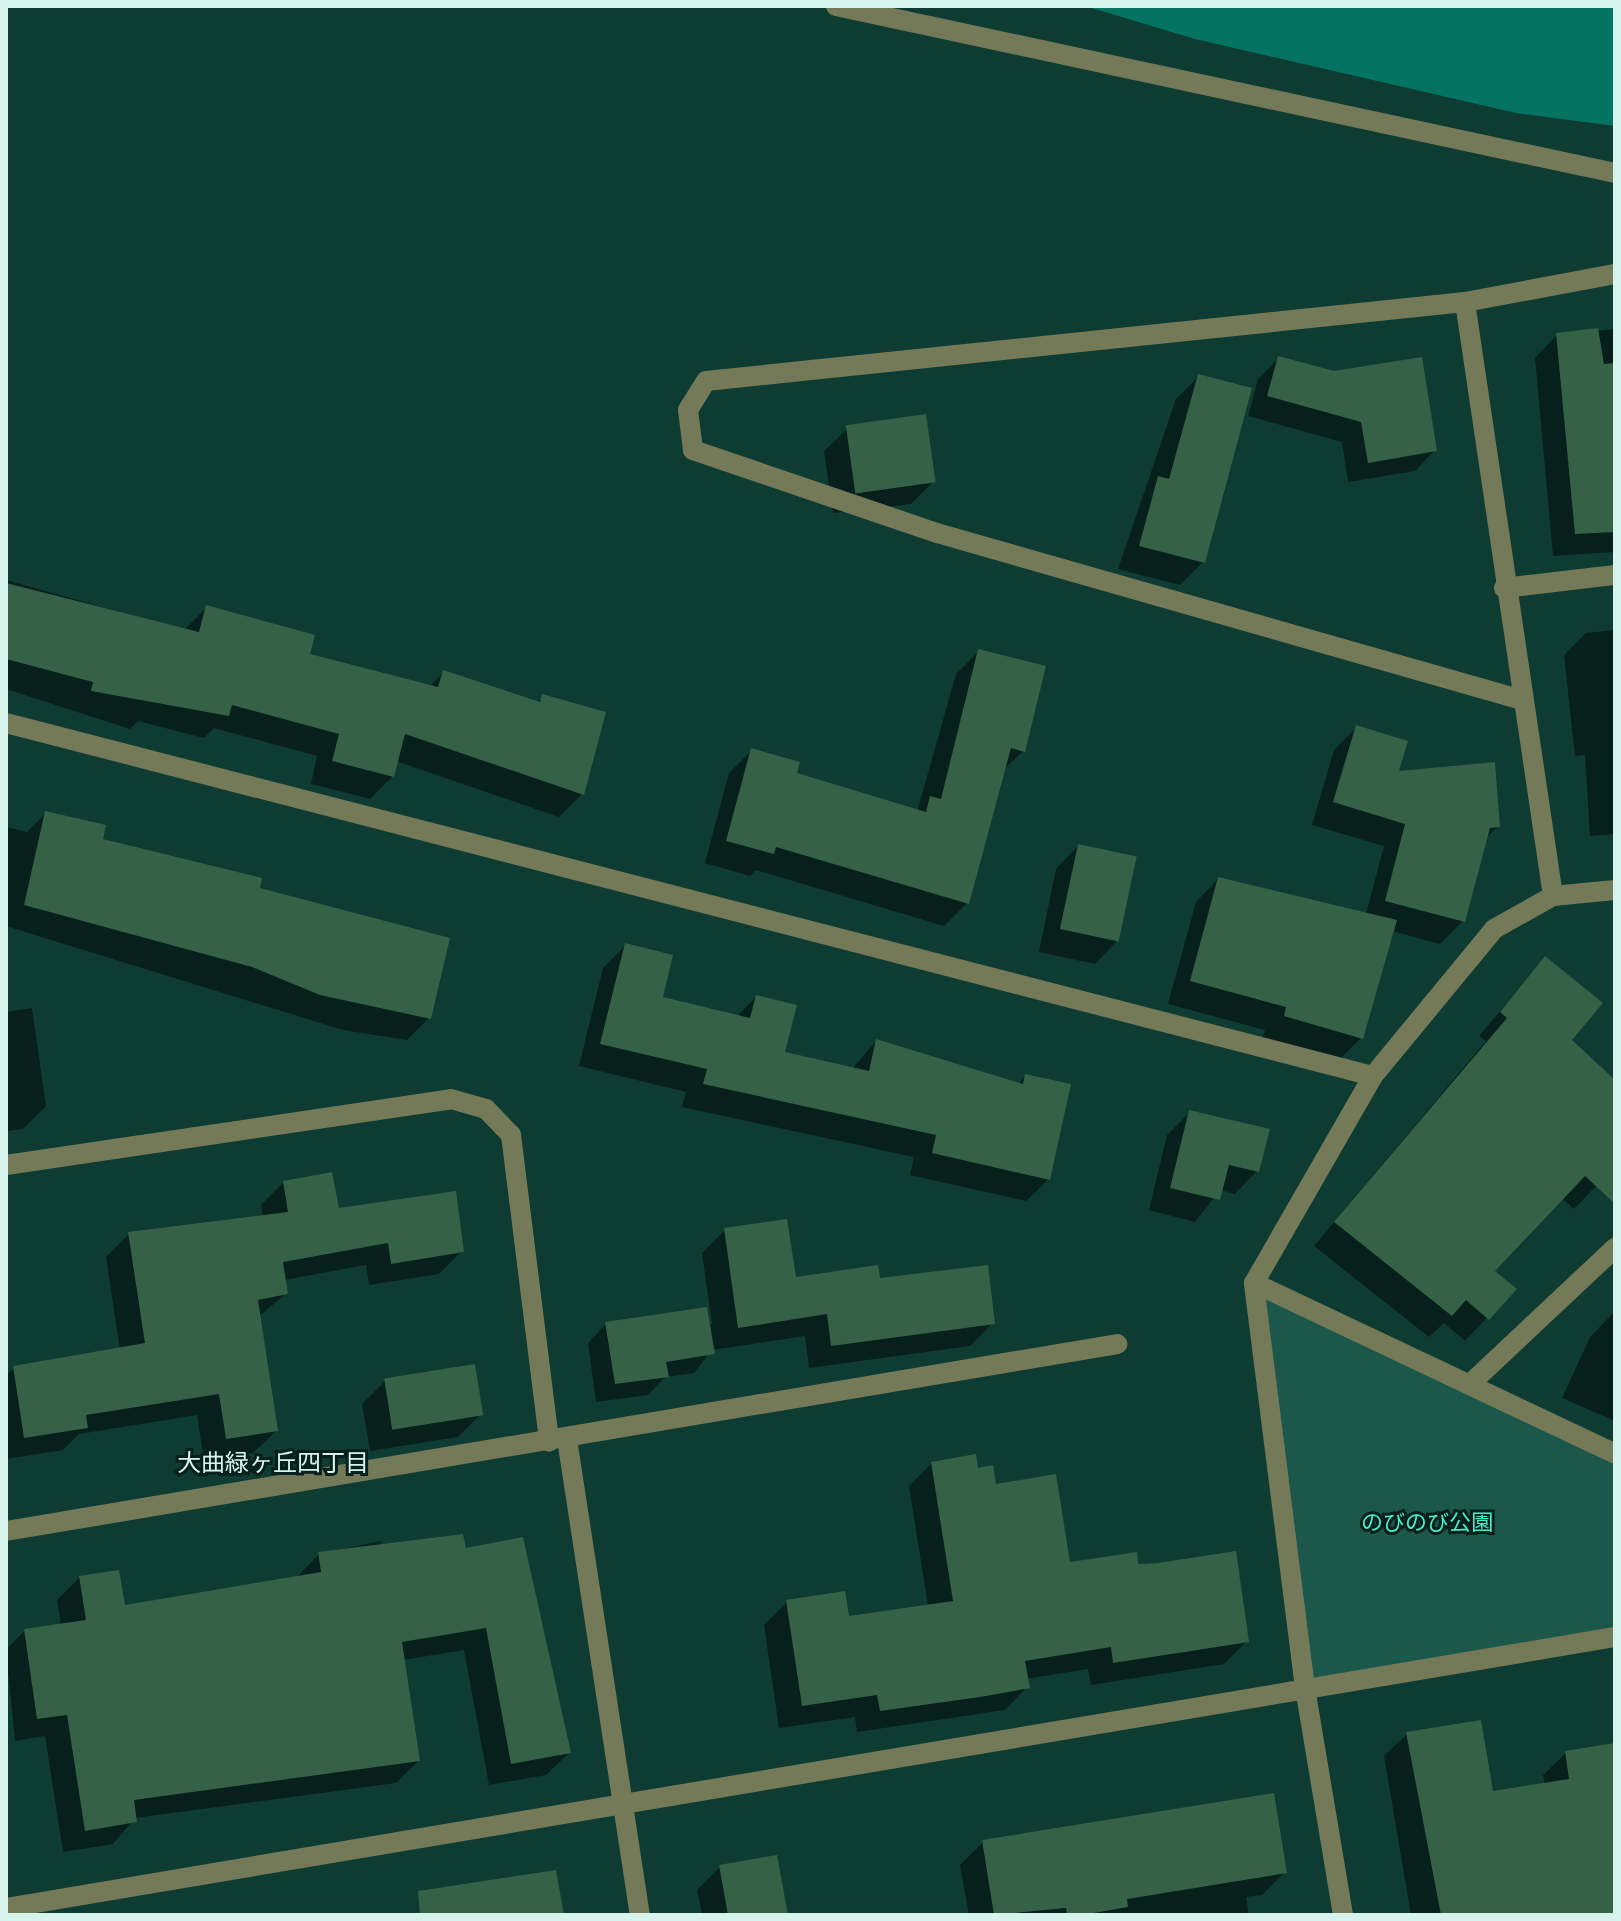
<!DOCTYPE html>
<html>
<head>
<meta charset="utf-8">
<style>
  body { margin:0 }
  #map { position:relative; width:1621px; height:1921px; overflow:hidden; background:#0e3c33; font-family:"DM Sans","Noto Sans JP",sans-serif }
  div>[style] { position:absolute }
  .green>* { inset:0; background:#1c574b }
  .forest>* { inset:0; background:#057361 }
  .shadow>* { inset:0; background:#0007 }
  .building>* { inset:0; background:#356147; transform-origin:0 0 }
  .minor>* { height:20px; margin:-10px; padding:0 10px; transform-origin:10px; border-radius:10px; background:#747a58 }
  span { translate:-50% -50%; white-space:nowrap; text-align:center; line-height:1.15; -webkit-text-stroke:6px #07201b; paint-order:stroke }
  .park-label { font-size:22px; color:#45efce }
  .neighbourhood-label { font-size:24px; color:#d6f4eb }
  .frame { position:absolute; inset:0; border:8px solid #d6f4eb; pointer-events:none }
</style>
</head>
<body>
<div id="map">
  <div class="green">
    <i style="clip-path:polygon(1254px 1283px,1615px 1455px,1615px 1637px,1305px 1688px)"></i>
  </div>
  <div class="forest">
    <i style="clip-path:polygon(1085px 6px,1615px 6px,1615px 126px,1516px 113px,1195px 39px)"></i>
  </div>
  <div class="shadow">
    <i style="clip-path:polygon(1615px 329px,1615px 552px,1553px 556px,1535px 358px,1557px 335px)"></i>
    <i style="clip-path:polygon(1278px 359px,1435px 450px,1415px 471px,1348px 482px,1342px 442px,1248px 416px,1258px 379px)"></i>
    <i style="clip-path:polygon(1199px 376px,1203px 562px,1180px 585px,1118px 569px,1176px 399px)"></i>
    <i style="clip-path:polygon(847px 429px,934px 481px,911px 504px,833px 513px,824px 451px)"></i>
    <i style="clip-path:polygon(6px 580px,184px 630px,206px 608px,307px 656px,429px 687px,444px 672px,537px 703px,543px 697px,582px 794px,559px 817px,396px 761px,393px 776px,370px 799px,311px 784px,317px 756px,214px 728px,204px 738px,138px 721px,130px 729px,6px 689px)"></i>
    <i style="clip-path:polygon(1615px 630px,1615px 834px,1590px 836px,1585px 755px,1575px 756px,1564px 655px,1586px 633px)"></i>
    <i style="clip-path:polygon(978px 652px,1023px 751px,1002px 771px,967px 903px,944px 926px,756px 870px,750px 876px,705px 863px,729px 773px,752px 750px,794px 775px,917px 812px,956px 674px)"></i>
    <i style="clip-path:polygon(1356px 728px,1396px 773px,1498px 826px,1484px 840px,1463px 921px,1440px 944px,1392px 931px,1361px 1038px,1338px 1061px,1262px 1038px,1265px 1030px,1168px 1004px,1196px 902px,1218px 879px,1366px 914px,1384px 846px,1312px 825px,1334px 750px)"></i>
    <i style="clip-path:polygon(46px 813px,100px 840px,257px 890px,429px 1018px,407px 1040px,343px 1030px,6px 926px,6px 827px,27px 832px)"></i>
    <i style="clip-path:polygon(1078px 846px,1117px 941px,1095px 964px,1039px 952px,1056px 869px)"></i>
    <i style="clip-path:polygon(626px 945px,660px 999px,736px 1017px,756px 997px,782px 1053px,852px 1069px,876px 1041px,1017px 1085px,1026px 1076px,1049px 1179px,1026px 1201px,910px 1175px,914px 1157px,682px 1107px,686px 1092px,579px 1066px,603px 968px)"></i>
    <i style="clip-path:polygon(1545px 958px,1570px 1040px,1615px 1083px,1615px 1166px,1574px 1209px,1562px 1198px,1493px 1271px,1514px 1289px,1465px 1341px,1444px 1323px,1429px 1337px,1314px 1246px,1486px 1041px,1479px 1036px)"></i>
    <i style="clip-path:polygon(32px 1008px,46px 1106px,23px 1129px,6px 1131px,6px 1012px)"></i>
    <i style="clip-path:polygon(1190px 1112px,1257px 1171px,1235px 1194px,1220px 1190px,1195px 1222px,1149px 1210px,1167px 1135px)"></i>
    <i style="clip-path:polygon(284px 1182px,337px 1211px,462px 1251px,439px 1274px,369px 1285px,366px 1265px,284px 1280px,286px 1294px,258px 1317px,276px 1431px,253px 1453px,204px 1461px,197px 1415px,79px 1434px,63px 1450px,6px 1459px,6px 1376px,14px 1368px,120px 1350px,106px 1257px,129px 1234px,263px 1217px,261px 1205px)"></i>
    <i style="clip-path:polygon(725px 1230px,794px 1279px,993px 1323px,970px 1346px,809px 1368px,805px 1336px,712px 1350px,694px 1373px,665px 1377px,648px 1395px,596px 1402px,588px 1343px,606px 1324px,712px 1324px,702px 1253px)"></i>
    <i style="clip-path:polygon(1612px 1314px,1615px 1315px,1615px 1421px,1562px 1398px,1590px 1337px)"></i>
    <i style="clip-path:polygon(385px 1381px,481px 1414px,458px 1437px,370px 1451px,362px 1404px)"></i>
    <i style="clip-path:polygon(931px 1464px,977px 1470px,1068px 1564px,1136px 1566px,1247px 1641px,1224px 1664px,1091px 1685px,1088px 1669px,1026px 1679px,1027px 1687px,1005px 1710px,857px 1732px,855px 1717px,779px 1728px,764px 1625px,787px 1602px,847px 1618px,928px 1606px,909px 1486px)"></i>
    <i style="clip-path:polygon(381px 1541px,382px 1548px,464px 1551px,569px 1753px,546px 1775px,489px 1785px,464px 1650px,403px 1660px,418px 1761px,396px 1783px,135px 1818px,113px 1844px,63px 1852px,45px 1736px,15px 1741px,6px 1650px,25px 1630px,61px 1625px,57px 1600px,80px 1577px,123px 1608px,296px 1578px,319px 1554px)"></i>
    <i style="clip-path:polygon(1407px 1734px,1491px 1793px,1545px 1785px,1543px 1775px,1566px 1753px,1615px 1745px,1615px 1915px,1411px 1915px,1384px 1756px)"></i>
    <i style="clip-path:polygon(983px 1842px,1285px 1872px,1262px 1895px,1246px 1897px,1249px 1915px,969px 1915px,960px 1865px)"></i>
    <i style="clip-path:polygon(720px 1867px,786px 1914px,804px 1915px,702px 1915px,697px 1890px)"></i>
  </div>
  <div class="building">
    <i style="clip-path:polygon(1598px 328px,1604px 364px,1615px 363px,1615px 532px,1575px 534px,1556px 333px)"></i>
    <i style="clip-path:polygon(1278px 356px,1334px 371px,1422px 357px,1437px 451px,1368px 463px,1361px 422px,1267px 396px)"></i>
    <i style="clip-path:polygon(1198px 374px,1252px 388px,1205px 563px,1139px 546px,1158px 476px,1169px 479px)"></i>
    <i style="left:926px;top:414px;width:69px;height:81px;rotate:82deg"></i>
    <i style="clip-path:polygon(6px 583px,199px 632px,206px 605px,315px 635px,310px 654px,438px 687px,443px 670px,540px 702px,542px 694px,606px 712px,584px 795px,405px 734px,394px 777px,332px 761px,339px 734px,232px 705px,229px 716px,91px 691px,93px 682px,6px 659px)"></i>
    <i style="clip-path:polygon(978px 649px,1046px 666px,1025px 752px,1011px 748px,969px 904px,776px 847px,774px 854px,726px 841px,751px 748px,800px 762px,797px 773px,926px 812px,930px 796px,941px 799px)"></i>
    <i style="clip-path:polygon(1356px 725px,1408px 741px,1399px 771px,1495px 762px,1500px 827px,1490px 828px,1465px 922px,1385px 901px,1405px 824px,1333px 802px)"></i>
    <i style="clip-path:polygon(45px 811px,106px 825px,103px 839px,262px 878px,260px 888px,450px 938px,431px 1019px,320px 995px,252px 967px,24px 905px)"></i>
    <i style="left:1078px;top:844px;width:60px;height:87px;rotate:12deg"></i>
    <i style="clip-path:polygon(1218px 877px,1397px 920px,1363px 1039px,1284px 1016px,1286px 1007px,1190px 981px)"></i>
    <i style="clip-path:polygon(625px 943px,673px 955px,663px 997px,750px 1018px,756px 995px,797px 1005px,785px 1052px,869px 1071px,876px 1039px,1023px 1084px,1025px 1074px,1071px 1084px,1050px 1180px,932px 1153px,936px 1135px,703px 1084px,707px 1069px,600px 1044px)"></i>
    <i style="clip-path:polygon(1545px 956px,1603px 1003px,1572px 1040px,1615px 1080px,1615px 1204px,1585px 1176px,1495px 1271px,1517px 1289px,1489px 1320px,1466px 1300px,1452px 1316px,1334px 1222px,1507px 1018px,1500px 1012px)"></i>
    <i style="clip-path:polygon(1189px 1110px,1270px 1129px,1259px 1172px,1229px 1165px,1220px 1200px,1170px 1188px)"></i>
    <i style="clip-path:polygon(332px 1172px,339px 1208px,456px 1191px,464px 1252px,391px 1264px,388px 1243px,283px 1262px,288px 1294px,258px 1300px,278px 1431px,226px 1439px,219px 1394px,86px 1415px,88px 1428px,24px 1438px,13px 1366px,145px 1343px,128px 1232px,288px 1212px,283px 1181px)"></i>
    <i style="clip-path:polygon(787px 1219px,796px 1277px,878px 1265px,880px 1278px,988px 1265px,995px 1324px,831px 1346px,827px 1314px,738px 1328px,724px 1228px)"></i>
    <i style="clip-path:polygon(707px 1307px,715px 1354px,666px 1362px,669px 1377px,615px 1384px,605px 1322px)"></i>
    <i style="left:475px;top:1364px;width:52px;height:92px;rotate:81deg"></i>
    <i style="clip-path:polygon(976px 1454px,978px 1468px,993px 1465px,996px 1484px,1056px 1474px,1070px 1562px,1137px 1552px,1138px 1564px,1158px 1563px,1236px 1551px,1249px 1642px,1113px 1663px,1111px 1647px,1025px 1661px,1030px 1688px,980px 1697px,880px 1711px,877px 1695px,802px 1706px,786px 1600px,845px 1591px,849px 1616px,953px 1601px,931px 1462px)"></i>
    <i style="clip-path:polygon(463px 1534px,466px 1548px,523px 1537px,571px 1753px,511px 1764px,486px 1628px,402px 1642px,420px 1761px,134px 1800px,137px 1822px,85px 1831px,67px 1715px,37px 1719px,24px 1629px,86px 1620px,79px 1576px,119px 1570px,125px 1605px,321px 1572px,318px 1552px)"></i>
    <i style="clip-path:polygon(1481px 1720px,1493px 1791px,1569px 1779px,1565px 1751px,1615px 1743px,1615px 1915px,1441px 1915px,1406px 1732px)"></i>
    <i style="clip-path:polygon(1274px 1793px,1287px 1873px,1127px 1899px,1128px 1907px,1082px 1915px,1067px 1915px,1066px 1908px,994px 1915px,982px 1840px)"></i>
    <i style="clip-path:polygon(777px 1855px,788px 1915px,728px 1915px,719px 1865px)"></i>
    <i style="clip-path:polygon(556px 1870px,564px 1915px,420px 1915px,418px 1891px)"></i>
  </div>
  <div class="minor">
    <i style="left:836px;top:6px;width:797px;rotate:12.1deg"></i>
    <i style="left:1465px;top:302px;width:763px;rotate:174.06deg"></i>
    <i style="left:706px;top:381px;width:34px;rotate:122deg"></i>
    <i style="left:688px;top:410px;width:40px;rotate:82.9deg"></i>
    <i style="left:693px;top:450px;width:258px;rotate:18.8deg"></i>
    <i style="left:937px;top:533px;width:608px;rotate:15.93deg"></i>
    <i style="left:1504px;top:588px;width:112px;rotate:-6.7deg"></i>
    <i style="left:6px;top:723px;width:1412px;rotate:14.48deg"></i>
    <i style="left:1553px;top:896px;width:62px;rotate:-5.5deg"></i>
    <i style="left:6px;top:1165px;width:450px;rotate:-8.4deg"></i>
    <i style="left:451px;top:1099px;width:36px;rotate:16deg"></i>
    <i style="left:486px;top:1109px;width:36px;rotate:46deg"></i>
    <i style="left:511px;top:1135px;width:309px;rotate:82.9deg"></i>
    <i style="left:1254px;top:1283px;width:399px;rotate:25.3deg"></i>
    <i style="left:1470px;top:1384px;width:199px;rotate:-43.2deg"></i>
    <i style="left:567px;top:1439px;width:482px;rotate:81.3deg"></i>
    <i style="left:6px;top:1531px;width:1127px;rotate:-9.55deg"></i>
    <i style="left:6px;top:1908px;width:1632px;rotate:-9.56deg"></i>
    <i style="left:1343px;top:1915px;width:230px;rotate:-99.5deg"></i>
    <i style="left:1305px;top:1688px;width:408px;rotate:-97.2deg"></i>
    <i style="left:1254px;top:1283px;width:239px;rotate:-60.1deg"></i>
    <i style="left:1373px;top:1076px;width:190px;rotate:-50.5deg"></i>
    <i style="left:1494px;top:929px;width:68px;rotate:-29.2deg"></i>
    <i style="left:1553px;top:896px;width:600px;rotate:-98.43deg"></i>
    <i style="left:1465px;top:302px;width:153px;rotate:-10.6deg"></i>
  </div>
  <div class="park-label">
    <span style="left:1427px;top:1523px">のびのび公園</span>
  </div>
  <div class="neighbourhood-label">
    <span style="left:273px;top:1463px">大曲緑ヶ丘四丁目</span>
  </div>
  <div class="frame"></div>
</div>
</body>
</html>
